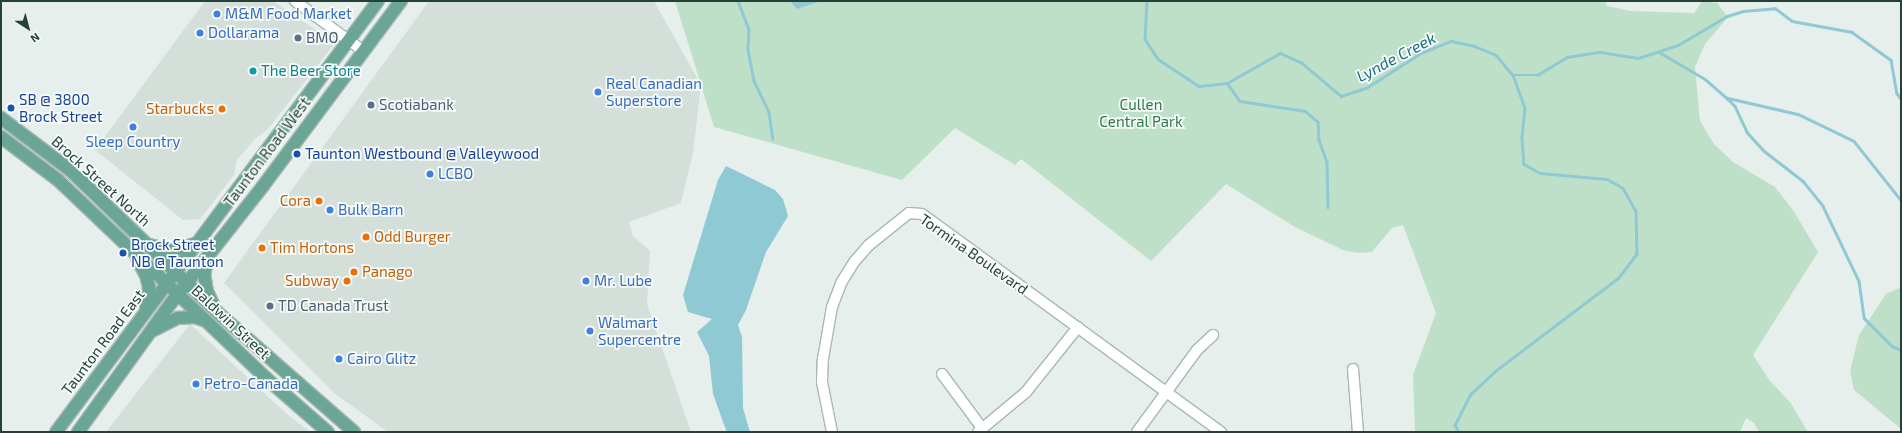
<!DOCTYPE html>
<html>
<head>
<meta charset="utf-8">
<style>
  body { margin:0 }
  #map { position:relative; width:1902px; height:433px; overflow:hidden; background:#e6efeb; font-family:"Exo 2",sans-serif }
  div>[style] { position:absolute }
  .built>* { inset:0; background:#d4dfda }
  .green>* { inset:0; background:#bfe0c8 }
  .water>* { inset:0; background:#8ec9d4 }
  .stream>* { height:2.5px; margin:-1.25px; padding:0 1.25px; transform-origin:1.25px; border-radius:1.25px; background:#8ec9d4 }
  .roads { filter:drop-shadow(1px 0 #a8b8b2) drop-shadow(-1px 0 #a8b8b2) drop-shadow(0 1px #a8b8b2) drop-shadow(0 -1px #a8b8b2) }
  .minor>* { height:10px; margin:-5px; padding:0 5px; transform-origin:5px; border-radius:5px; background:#fff }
  .major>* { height:12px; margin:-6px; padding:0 6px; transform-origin:6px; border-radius:6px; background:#6aa596 }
  .dots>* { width:11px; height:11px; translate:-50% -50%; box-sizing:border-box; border:2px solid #f7fbf9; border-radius:50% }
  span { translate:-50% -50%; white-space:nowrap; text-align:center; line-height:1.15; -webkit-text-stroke:3.5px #f7fbf9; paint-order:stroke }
  .shop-label { font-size:15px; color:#366cbe }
  .left { translate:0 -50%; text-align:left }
  .service-label { font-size:15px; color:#4e5e75 }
  .culture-label { font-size:15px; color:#0d838f }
  .transit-label { font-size:15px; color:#164399 }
  .park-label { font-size:15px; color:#2d7a4b }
  .food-label { font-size:15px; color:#c56008 }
  .right { translate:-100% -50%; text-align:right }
  .street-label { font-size:15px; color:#24423a }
  .water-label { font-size:16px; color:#1c6f80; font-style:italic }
  .frame { position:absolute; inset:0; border:2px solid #24423a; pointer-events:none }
  .north { position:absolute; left:8px; top:8px; width:40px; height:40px; -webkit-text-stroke:3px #f7fbf9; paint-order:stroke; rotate:144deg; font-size:11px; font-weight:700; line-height:16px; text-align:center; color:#24423a }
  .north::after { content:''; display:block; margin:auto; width:14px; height:18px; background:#24423a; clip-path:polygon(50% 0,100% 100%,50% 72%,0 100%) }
</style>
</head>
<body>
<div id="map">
  <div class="built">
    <i style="clip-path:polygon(205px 1px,273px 1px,335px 43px,268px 129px,255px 139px,237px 160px,234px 175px,200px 219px,183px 220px,95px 150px)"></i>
    <i style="clip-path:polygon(429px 1px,654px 1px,701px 85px,693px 153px,681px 203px,629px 222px,633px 236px,650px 251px,647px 304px,691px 432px,388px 432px,334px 393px,224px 283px)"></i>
    <i style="clip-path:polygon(190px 324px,287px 414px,310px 432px,106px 432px)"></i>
  </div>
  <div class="green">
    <i style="clip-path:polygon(675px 1px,1605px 1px,1607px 6px,1631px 11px,1694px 13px,1702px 1px,1717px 3px,1728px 17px,1705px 44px,1695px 67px,1700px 121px,1714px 144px,1733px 162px,1775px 187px,1793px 210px,1818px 252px,1753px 355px,1770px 381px,1790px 402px,1808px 432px,1759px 432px,1754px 423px,1746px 418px,1740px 432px,1415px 432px,1413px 375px,1436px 313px,1403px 225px,1392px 228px,1372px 252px,1358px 253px,1343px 250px,1295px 227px,1226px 184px,1151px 261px,1021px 159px,1015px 165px,955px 128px,902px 180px,714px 127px)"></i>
    <i style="clip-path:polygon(1899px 288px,1901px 288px,1901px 429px,1854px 390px,1850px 371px,1859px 335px,1886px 294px)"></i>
  </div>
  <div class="water">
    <i style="clip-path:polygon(790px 1px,821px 1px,797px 9px)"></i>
    <i style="clip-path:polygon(726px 166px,775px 190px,783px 199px,788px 216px,766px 252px,746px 310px,738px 325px,742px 337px,743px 408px,750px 432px,727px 432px,726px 430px,713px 394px,709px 356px,697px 332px,712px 319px,688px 312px,683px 295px,718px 180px)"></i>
  </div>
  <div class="stream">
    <i style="left:738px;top:1px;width:30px;rotate:69deg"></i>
    <i style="left:749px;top:29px;width:21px;rotate:93deg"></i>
    <i style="left:748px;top:50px;width:32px;rotate:79deg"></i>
    <i style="left:754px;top:81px;width:34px;rotate:64deg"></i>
    <i style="left:769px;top:112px;width:27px;rotate:82deg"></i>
    <i style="left:1147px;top:1px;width:38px;rotate:93deg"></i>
    <i style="left:1145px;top:39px;width:24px;rotate:57deg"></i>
    <i style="left:1158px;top:59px;width:49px;rotate:33.4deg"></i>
    <i style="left:1199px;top:86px;width:28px;rotate:-6deg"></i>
    <i style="left:1227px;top:83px;width:61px;rotate:-29.5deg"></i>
    <i style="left:1280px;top:53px;width:24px;rotate:24deg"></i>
    <i style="left:1302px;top:63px;width:51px;rotate:40.2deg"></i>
    <i style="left:1341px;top:96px;width:26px;rotate:-18deg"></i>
    <i style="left:1366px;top:88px;width:65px;rotate:-32.5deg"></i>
    <i style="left:1421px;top:53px;width:32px;rotate:-22deg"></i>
    <i style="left:1451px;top:41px;width:24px;rotate:12deg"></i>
    <i style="left:1474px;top:46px;width:24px;rotate:22deg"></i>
    <i style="left:1496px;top:55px;width:26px;rotate:50deg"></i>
    <i style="left:1513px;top:75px;width:35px;rotate:70deg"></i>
    <i style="left:1525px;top:108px;width:30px;rotate:96deg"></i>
    <i style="left:1522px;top:138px;width:26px;rotate:86deg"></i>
    <i style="left:1524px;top:164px;width:18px;rotate:29deg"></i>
    <i style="left:1540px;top:173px;width:67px;rotate:5.1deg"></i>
    <i style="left:1607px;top:179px;width:18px;rotate:29deg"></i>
    <i style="left:1623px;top:188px;width:26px;rotate:61deg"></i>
    <i style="left:1636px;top:211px;width:43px;rotate:88.7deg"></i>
    <i style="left:1637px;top:254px;width:30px;rotate:127deg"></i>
    <i style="left:1619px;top:278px;width:154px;rotate:142.9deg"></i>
    <i style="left:1496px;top:371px;width:34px;rotate:137deg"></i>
    <i style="left:1471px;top:394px;width:35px;rotate:117deg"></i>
    <i style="left:1455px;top:425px;width:8px;rotate:60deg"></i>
    <i style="left:1659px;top:52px;width:53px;rotate:30.4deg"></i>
    <i style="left:1705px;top:79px;width:28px;rotate:41deg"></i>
    <i style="left:1726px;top:97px;width:13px;rotate:45deg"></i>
    <i style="left:1735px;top:106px;width:29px;rotate:65deg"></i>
    <i style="left:1747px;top:132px;width:24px;rotate:48deg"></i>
    <i style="left:1763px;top:150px;width:51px;rotate:37.8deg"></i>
    <i style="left:1803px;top:181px;width:32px;rotate:51deg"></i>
    <i style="left:1823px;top:206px;width:83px;rotate:64.4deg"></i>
    <i style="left:1859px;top:281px;width:37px;rotate:82deg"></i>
    <i style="left:1864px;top:318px;width:40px;rotate:45deg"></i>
    <i style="left:1892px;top:346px;width:10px;rotate:24deg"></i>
    <i style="left:1513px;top:75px;width:24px"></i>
    <i style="left:1537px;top:75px;width:35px;rotate:-31deg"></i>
    <i style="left:1567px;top:57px;width:33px;rotate:-9deg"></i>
    <i style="left:1600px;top:52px;width:38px;rotate:9deg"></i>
    <i style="left:1638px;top:58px;width:42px;rotate:-18deg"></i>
    <i style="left:1678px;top:45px;width:57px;rotate:-30.6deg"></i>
    <i style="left:1727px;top:16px;width:17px;rotate:-17deg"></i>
    <i style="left:1743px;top:11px;width:32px;rotate:-5deg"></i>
    <i style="left:1775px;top:8px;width:21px;rotate:37deg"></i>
    <i style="left:1792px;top:21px;width:61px;rotate:10.4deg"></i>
    <i style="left:1852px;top:32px;width:48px;rotate:35.7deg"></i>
    <i style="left:1891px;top:60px;width:34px;rotate:80deg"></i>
    <i style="left:1897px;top:93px;width:7px;rotate:56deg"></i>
    <i style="left:1227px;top:83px;width:22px;rotate:54deg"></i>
    <i style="left:1240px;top:101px;width:66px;rotate:8.7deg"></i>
    <i style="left:1305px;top:111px;width:17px;rotate:40deg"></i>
    <i style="left:1318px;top:122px;width:18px;rotate:87deg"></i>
    <i style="left:1319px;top:140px;width:23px;rotate:70deg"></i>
    <i style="left:1327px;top:162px;width:45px;rotate:88.7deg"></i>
    <i style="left:1728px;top:98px;width:72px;rotate:12.9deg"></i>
    <i style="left:1798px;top:114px;width:62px;rotate:25.7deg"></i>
    <i style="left:1854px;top:141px;width:75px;rotate:51.5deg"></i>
  </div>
  <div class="roads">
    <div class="minor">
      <i style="left:295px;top:1px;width:83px;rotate:36.2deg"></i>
      <i style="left:1353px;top:369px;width:63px;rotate:85.5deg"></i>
      <i style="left:942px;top:374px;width:67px;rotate:53.5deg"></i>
      <i style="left:832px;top:432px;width:51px;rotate:-101.3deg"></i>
      <i style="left:822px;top:382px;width:23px;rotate:-88deg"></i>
      <i style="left:823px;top:359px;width:53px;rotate:-80.2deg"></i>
      <i style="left:832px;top:307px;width:26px;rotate:-69deg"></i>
      <i style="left:841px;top:283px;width:26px;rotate:-58deg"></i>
      <i style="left:855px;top:261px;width:21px;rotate:-49deg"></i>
      <i style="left:869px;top:245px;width:51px;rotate:-38.7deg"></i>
      <i style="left:909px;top:213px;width:13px;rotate:4deg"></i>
      <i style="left:922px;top:214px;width:370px;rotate:36.1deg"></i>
      <i style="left:978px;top:432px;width:62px;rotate:-39.8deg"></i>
      <i style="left:1026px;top:392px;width:83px;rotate:-51.3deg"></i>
      <i style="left:1137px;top:432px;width:102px;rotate:-53.8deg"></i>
      <i style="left:1197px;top:350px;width:22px;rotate:-43deg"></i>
    </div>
    <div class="major">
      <i style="left:1px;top:118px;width:86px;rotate:37deg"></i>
      <i style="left:70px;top:170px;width:204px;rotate:44deg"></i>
      <i style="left:217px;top:312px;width:182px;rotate:41.2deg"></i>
      <i style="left:1px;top:137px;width:71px;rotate:37deg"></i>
      <i style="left:58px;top:180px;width:287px;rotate:43.6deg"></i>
      <i style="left:266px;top:378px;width:82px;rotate:41.1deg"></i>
      <i style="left:150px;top:245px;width:24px;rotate:15deg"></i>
      <i style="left:173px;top:251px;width:25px;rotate:-18deg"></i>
      <i style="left:137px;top:259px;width:18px;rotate:61deg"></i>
      <i style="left:146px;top:275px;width:12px;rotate:76deg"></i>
      <i style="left:149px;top:287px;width:22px;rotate:98deg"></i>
      <i style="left:208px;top:261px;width:13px;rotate:108deg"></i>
      <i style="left:204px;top:273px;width:18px;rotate:81deg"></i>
      <i style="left:207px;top:291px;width:14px;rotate:65deg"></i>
      <i style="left:154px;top:330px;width:27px;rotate:-27deg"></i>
      <i style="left:178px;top:318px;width:17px;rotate:-3deg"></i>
      <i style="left:195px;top:317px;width:12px;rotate:20deg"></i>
      <i style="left:56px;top:432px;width:538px;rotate:-53.24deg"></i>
      <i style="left:78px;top:432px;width:159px;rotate:-54.2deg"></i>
      <i style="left:171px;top:303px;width:149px;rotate:-51.8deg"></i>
      <i style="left:263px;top:186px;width:231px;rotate:-53.3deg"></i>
    </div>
  </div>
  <div class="dots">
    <i style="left:217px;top:14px;background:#3f7fe0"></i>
    <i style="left:200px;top:33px;background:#3f7fe0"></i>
    <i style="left:298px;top:38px;background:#5c6f8a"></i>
    <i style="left:253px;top:71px;background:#0f9aa8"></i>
    <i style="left:598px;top:92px;background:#3f7fe0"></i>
    <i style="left:371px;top:105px;background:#5c6f8a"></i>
    <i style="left:11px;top:108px;background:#1a4fb4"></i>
    <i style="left:222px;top:109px;background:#e8710a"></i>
    <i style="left:133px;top:127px;background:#3f7fe0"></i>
    <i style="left:297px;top:154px;background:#1a4fb4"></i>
    <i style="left:430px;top:174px;background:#3f7fe0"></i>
    <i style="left:319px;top:201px;background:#e8710a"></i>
    <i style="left:330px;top:210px;background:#3f7fe0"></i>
    <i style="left:366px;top:237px;background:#e8710a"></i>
    <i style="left:262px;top:248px;background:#e8710a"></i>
    <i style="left:123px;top:253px;background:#1a4fb4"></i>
    <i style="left:354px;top:272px;background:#e8710a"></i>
    <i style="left:347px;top:281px;background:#e8710a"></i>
    <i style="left:586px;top:281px;background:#3f7fe0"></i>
    <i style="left:270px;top:306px;background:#5c6f8a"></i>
    <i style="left:590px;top:331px;background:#3f7fe0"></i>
    <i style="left:339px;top:359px;background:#3f7fe0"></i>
    <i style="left:196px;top:384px;background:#3f7fe0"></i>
  </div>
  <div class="shop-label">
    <span class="left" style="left:225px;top:14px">M&amp;M Food Market</span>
    <span class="left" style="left:208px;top:33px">Dollarama</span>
    <span class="left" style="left:606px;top:92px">Real Canadian<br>Superstore</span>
    <span style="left:133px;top:142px">Sleep Country</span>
    <span class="left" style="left:438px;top:174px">LCBO</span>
    <span class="left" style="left:338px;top:210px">Bulk Barn</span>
    <span class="left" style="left:594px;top:281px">Mr. Lube</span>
    <span class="left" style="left:598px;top:331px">Walmart<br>Supercentre</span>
    <span class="left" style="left:347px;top:359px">Cairo Glitz</span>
    <span class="left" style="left:204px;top:384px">Petro-Canada</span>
  </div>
  <div class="service-label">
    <span class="left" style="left:306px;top:38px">BMO</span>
    <span class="left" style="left:379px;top:105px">Scotiabank</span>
    <span class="left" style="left:278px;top:306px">TD Canada Trust</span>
  </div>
  <div class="culture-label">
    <span class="left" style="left:261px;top:71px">The Beer Store</span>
  </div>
  <div class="transit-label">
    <span class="left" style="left:19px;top:108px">SB @ 3800<br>Brock Street</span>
    <span class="left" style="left:305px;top:154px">Taunton Westbound @ Valleywood</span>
    <span class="left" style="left:131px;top:253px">Brock Street<br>NB @ Taunton</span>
  </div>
  <div class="park-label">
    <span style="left:1141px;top:113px">Cullen<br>Central Park</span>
  </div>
  <div class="food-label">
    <span class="right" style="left:214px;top:109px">Starbucks</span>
    <span class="right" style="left:311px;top:201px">Cora</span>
    <span class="left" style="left:374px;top:237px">Odd Burger</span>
    <span class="left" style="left:270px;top:248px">Tim Hortons</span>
    <span class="left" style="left:362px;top:272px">Panago</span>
    <span class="right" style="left:339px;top:281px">Subway</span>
  </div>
  <div class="street-label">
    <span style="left:267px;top:152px;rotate:-53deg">Taunton Road West</span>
    <span style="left:101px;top:181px;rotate:42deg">Brock Street North</span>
    <span style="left:974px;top:254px;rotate:35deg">Tormina Boulevard</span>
    <span style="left:231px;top:322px;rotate:43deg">Baldwin Street</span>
    <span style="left:103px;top:342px;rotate:-53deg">Taunton Road East</span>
  </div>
  <div class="water-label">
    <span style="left:1396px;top:57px;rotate:-28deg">Lynde Creek</span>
  </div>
  <div class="frame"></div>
  <div class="north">N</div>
</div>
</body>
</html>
